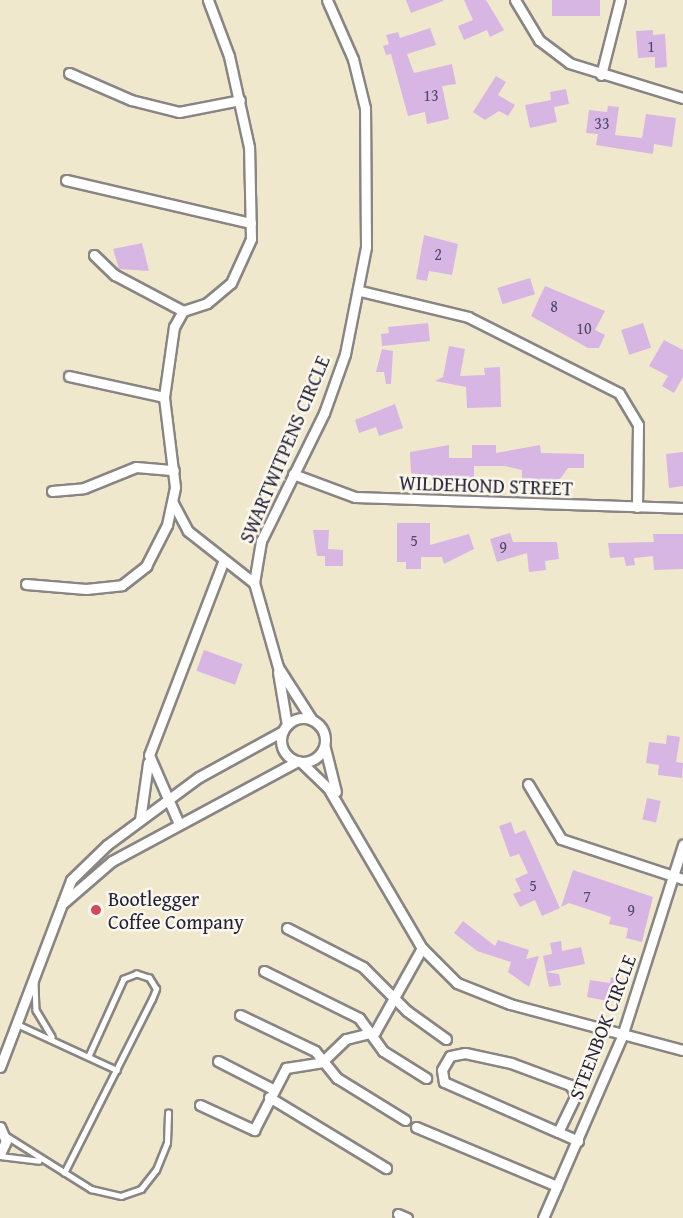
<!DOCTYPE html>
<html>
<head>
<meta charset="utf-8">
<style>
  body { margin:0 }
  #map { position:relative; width:683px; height:1218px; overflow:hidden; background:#efe8cd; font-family:"Gentium Book Plus",serif }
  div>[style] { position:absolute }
  .building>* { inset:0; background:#d7b6e4; transform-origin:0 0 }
  .roads { filter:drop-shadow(2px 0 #888584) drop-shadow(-2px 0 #888584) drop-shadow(0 2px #888584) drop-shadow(0 -2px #888584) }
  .lane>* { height:4.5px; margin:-2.25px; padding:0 2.25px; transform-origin:2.25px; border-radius:2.25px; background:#fff }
  .street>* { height:9px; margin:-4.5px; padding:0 4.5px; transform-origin:4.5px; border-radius:4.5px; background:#fff }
  .street>.ring { margin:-4.5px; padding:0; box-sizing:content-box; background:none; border:9px solid #fff; border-radius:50% }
  .dots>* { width:16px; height:16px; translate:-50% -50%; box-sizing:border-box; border:3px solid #fbf7ec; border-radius:50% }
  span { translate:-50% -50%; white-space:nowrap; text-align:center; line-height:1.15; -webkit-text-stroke:5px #fbf7ec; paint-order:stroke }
  .number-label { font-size:16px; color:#4f4765 }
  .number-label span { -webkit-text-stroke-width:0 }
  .street-label { font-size:20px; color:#22223b }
  .poi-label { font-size:20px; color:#22223b }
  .left { translate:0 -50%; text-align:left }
</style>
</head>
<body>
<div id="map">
  <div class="building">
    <i style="clip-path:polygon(406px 0,443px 0,443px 1px,411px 13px)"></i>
    <i style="clip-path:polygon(464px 0,486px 0,504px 30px,490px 37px,487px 30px,464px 40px,458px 26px,473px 20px)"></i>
    <i style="left:552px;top:0;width:48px;height:16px"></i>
    <i style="clip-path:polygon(430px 28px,436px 45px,407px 54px,414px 73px,452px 64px,456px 84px,442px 86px,449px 119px,427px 124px,425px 112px,408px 116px,391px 54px,386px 55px,383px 46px,389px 44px,386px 35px,398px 32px,400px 38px)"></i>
    <i style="clip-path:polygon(653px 30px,653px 35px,665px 34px,667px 67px,655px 68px,655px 57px,638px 58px,636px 31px)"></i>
    <i style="clip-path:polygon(496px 76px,506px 82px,498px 95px,515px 105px,508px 116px,499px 111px,485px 120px,473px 112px)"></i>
    <i style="clip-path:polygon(566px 89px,569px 104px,554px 107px,557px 122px,530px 128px,525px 105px,551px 100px,550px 92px)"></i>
    <i style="clip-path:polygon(608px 106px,619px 107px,615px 135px,642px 138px,646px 114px,676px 118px,672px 147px,654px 144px,653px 154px,596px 145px,598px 134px,586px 133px,589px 110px,607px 112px)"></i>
    <i style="clip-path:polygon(424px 235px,458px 244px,452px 275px,429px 271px,427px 281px,416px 279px)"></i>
    <i style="clip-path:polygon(142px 243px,149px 271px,119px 269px,113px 249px)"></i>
    <i style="left:530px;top:278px;width:17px;height:34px;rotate:73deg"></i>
    <i style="clip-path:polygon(545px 286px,605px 311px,595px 330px,605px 335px,599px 348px,588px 348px,531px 316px)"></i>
    <i style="clip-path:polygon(428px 323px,430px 341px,382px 346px,381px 334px,389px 333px,388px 327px)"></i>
    <i style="left:643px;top:323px;width:26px;height:23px;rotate:72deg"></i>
    <i style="clip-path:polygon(664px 340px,683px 350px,683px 377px,674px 393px,662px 386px,668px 376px,649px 366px)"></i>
    <i style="clip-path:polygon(449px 346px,465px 349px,460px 376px,485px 375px,484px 368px,500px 367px,501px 407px,467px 408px,466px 387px,435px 381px,443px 377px)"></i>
    <i style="clip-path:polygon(382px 349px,393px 351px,391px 384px,386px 384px,384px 372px,376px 372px)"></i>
    <i style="clip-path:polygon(395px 404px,403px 428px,379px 436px,376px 427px,359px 433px,355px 420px)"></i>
    <i style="clip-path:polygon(449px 445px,449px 458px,472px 458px,472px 445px,496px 445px,496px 453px,540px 445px,541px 453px,584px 454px,584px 468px,568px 468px,560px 479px,541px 482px,522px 482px,522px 470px,505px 466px,474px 466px,474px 481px,411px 473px,410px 452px)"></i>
    <i style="clip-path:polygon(683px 452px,683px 486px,669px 488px,666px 454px)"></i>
    <i style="clip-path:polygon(397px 523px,430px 523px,430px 545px,469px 534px,474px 549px,444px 564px,442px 557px,421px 557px,421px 569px,406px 569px,406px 562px,397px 562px)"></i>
    <i style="clip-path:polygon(313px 530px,329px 530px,328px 549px,343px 550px,343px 566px,325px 566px,325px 556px,317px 556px)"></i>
    <i style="clip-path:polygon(510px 533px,513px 542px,557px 542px,559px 559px,545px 561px,546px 570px,529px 572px,527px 553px,497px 562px,490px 539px)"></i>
    <i style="clip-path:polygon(653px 534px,683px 534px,683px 569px,654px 570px,653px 556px,634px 558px,635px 565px,626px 566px,624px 557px,610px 558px,608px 543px,654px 542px)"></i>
    <i style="left:204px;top:650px;width:41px;height:22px;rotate:20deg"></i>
    <i style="clip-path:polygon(667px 735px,680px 737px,676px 762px,683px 763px,682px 778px,658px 775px,659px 765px,646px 763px,649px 742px,666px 744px)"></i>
    <i style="left:647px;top:798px;width:14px;height:22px;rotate:12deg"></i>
    <i style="clip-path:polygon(511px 822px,515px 834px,525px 830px,560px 908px,542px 916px,535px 900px,520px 907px,513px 894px,521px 891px,515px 879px,528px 873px,519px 854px,510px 857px,499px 826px)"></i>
    <i style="clip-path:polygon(573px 870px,653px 897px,642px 942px,626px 938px,628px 928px,609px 924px,611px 917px,569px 903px,561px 907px)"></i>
    <i style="clip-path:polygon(463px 921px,495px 946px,498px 940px,529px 950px,526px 959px,539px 956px,529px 987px,508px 972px,511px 962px,477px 951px,454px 933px)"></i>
    <i style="clip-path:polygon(561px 941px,562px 951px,581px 947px,585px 964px,546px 972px,559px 974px,561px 985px,549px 987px,543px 956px,552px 954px,550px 943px)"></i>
    <i style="clip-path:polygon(611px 977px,623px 980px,618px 1003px,587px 997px,590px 980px,610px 983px)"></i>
  </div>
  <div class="roads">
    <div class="lane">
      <i style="left:35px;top:982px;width:28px;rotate:88deg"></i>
      <i style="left:36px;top:1010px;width:31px;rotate:59deg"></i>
      <i style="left:17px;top:1024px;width:110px;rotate:24.7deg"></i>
      <i style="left:5px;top:1135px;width:102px;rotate:32.1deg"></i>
      <i style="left:91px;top:1189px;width:31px;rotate:13deg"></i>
      <i style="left:121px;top:1196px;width:21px;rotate:-19deg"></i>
      <i style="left:141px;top:1189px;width:24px;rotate:-52deg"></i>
      <i style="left:156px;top:1170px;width:29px;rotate:-68deg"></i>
      <i style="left:167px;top:1143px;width:30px;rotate:-88deg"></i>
      <i style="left:0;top:1156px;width:39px;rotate:7deg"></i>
      <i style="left:64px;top:1173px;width:195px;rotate:-63.2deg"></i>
      <i style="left:152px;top:999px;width:11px;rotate:-68deg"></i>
      <i style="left:156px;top:989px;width:13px;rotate:-122deg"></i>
      <i style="left:149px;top:978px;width:13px;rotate:-162deg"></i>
      <i style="left:137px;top:974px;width:14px;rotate:159deg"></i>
      <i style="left:124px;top:979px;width:85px;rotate:114.4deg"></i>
    </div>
    <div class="street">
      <i style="left:515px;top:0;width:47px;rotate:59deg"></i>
      <i style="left:539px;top:40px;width:38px;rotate:37deg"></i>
      <i style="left:569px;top:63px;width:119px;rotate:17.1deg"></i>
      <i style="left:69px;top:73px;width:68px;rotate:23.5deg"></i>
      <i style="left:131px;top:100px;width:49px;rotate:14deg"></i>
      <i style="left:179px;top:112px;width:62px;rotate:-11.1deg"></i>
      <i style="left:601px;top:75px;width:77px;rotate:-75.8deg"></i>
      <i style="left:66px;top:180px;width:190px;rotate:13.1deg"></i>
      <i style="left:94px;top:255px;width:29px;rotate:44deg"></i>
      <i style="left:115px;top:275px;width:77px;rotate:27.9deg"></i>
      <i style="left:360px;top:291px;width:111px;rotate:13.5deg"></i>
      <i style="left:468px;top:317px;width:169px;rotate:26.7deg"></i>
      <i style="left:619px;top:393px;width:37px;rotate:59deg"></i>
      <i style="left:638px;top:425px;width:82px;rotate:90.7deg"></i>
      <i style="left:69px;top:376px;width:97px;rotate:12.5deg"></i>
      <i style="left:293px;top:474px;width:66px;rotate:20.4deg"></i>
      <i style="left:355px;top:497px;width:328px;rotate:1.9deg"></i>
      <i style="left:52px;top:491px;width:32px;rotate:-5deg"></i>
      <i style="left:84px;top:488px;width:56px;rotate:-22deg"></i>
      <i style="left:136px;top:467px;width:38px;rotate:5deg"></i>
      <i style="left:173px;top:503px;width:32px;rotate:62deg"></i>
      <i style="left:188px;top:531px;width:84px;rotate:38.2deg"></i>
      <i style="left:26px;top:584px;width:60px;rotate:4.8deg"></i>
      <i style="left:86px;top:589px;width:36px;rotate:-6deg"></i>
      <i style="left:122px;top:585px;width:31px;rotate:-38deg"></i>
      <i style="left:146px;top:566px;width:46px;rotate:-62.9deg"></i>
      <i style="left:167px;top:525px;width:39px;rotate:-78deg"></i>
      <i style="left:175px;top:487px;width:91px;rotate:-97deg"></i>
      <i style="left:164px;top:397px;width:71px;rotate:-81.9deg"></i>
      <i style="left:174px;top:327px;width:18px;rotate:-61deg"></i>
      <i style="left:183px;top:311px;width:25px;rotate:-18deg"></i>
      <i style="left:207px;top:303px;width:31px;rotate:-40deg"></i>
      <i style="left:231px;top:283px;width:48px;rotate:-65.6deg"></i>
      <i style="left:251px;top:239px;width:92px;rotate:-91.2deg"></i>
      <i style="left:249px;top:147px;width:93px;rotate:-102.4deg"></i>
      <i style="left:229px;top:56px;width:60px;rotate:-110.6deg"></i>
      <i style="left:278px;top:672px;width:54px;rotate:80.4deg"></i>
      <i class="ring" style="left:281px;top:718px;width:35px;height:35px"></i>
      <i style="left:312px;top:720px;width:63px;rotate:-122.7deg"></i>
      <i style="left:278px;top:667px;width:87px;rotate:-105.9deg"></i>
      <i style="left:254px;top:583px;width:43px;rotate:-80.5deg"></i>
      <i style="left:261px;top:541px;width:143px;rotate:-63.8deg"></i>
      <i style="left:324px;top:413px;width:63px;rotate:-70.4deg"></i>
      <i style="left:345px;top:354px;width:109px;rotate:-78.9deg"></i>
      <i style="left:366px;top:247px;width:139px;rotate:-90.4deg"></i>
      <i style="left:365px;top:108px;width:50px;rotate:-103.8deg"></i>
      <i style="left:353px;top:59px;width:64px;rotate:-113.8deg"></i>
      <i style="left:325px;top:748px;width:45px;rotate:76deg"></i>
      <i style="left:301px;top:762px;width:37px;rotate:44deg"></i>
      <i style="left:328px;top:788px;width:186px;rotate:59.6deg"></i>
      <i style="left:422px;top:948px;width:49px;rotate:45deg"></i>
      <i style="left:457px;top:983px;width:57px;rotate:21.6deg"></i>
      <i style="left:510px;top:1004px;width:179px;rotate:14.9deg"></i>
      <i style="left:528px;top:784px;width:64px;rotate:59deg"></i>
      <i style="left:561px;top:839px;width:128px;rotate:18.2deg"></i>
      <i style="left:140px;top:820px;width:58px;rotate:-82deg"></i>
      <i style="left:179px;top:824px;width:75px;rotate:-113.5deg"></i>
      <i style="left:149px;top:755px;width:209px;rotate:-69deg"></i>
      <i style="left:62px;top:904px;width:66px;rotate:-40.7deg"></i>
      <i style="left:112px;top:861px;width:211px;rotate:-28.3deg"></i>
      <i style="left:287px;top:928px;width:85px;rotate:27.2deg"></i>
      <i style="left:363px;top:967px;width:62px;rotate:45deg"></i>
      <i style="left:407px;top:1011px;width:48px;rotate:35.7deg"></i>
      <i style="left:264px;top:971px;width:106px;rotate:26.3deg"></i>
      <i style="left:359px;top:1018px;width:41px;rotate:54deg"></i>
      <i style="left:383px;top:1051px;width:51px;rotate:32.1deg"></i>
      <i style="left:240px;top:1015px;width:83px;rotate:25.6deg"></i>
      <i style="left:315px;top:1051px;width:35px;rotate:51deg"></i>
      <i style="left:337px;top:1078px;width:80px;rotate:31.7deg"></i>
      <i style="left:218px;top:1061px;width:62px;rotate:27deg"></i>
      <i style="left:0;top:1067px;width:200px;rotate:-69.2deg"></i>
      <i style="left:71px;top:880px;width:50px;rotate:-44.2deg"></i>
      <i style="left:107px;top:845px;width:114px;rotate:-36.5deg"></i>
      <i style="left:199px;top:777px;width:96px;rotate:-28.7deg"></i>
      <i style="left:269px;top:1097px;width:137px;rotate:31.3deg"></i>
      <i style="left:200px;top:1105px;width:60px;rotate:24.8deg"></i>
      <i style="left:254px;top:1130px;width:70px;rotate:-62.7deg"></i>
      <i style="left:286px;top:1068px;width:36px;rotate:-9deg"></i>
      <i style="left:322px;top:1062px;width:33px;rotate:-44deg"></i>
      <i style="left:346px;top:1039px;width:30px;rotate:-14deg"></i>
      <i style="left:375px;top:1032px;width:96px;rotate:-60.8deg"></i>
      <i style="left:0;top:1127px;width:15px;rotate:67deg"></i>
      <i style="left:6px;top:1141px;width:14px;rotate:115deg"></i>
      <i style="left:416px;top:1127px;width:153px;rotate:22.7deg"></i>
      <i style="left:558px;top:1132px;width:41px;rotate:-64.1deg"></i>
      <i style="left:576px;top:1095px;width:12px;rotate:-121deg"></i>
      <i style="left:570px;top:1085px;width:63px;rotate:-159.6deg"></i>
      <i style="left:511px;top:1063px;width:47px;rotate:-167.7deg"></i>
      <i style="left:465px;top:1053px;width:15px;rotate:169deg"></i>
      <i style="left:450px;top:1056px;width:16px;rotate:120deg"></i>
      <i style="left:442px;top:1070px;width:12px;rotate:81deg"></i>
      <i style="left:444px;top:1082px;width:124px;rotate:23.7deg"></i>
      <i style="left:558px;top:1132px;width:22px;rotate:24deg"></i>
      <i style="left:398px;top:1214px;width:10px;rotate:24deg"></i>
      <i style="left:543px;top:1218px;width:198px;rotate:-66.5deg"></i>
      <i style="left:622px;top:1036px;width:201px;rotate:-72.3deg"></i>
    </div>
  </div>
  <div class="dots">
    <i style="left:96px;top:910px;background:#d1495b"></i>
  </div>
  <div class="number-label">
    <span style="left:651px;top:46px">1</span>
    <span style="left:431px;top:95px">13</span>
    <span style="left:602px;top:123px">33</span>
    <span style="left:438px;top:254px">2</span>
    <span style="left:554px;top:306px">8</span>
    <span style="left:584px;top:328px">10</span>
    <span style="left:414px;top:540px">5</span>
    <span style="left:503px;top:547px">9</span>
    <span style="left:533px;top:885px">5</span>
    <span style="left:587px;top:896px">7</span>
    <span style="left:631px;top:910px">9</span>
  </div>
  <div class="street-label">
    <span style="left:284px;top:449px;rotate:-67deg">SWARTWITPENS CIRCLE</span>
    <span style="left:486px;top:485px;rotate:2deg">WILDEHOND STREET</span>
    <span style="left:602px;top:1027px;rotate:-69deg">STEENBOK CIRCLE</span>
  </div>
  <div class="poi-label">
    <span class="left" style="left:108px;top:910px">Bootlegger<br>Coffee Company</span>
  </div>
</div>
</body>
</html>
